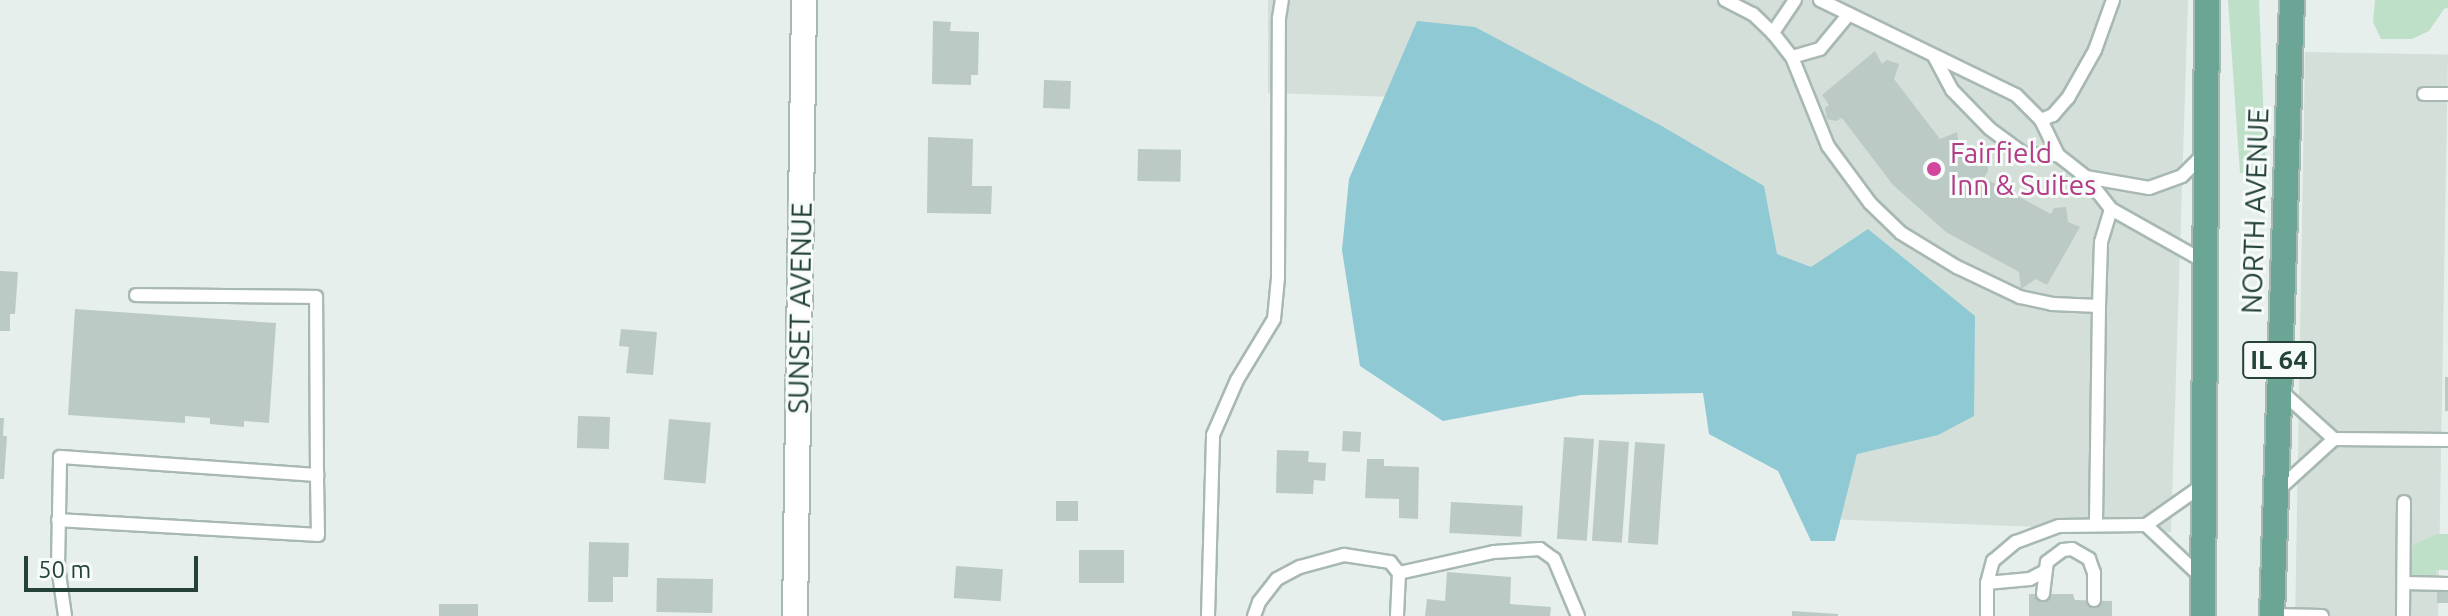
<!DOCTYPE html>
<html>
<head>
<meta charset="utf-8">
<style>
  body { margin:0 }
  #map { position:relative; width:2448px; height:616px; overflow:hidden; background:#e6efeb; font-family:Ubuntu,sans-serif }
  div>[style] { position:absolute }
  .built>* { inset:0; background:#d4dfda; transform-origin:0 0 }
  .green>* { inset:0; background:#bfe0c8 }
  .water>* { inset:0; background:#8ec9d4 }
  .building>* { inset:0; background:#bbcac4; transform-origin:0 0 }
  .roads { filter:drop-shadow(2px 0 #a8b8b2) drop-shadow(-2px 0 #a8b8b2) drop-shadow(0 2px #a8b8b2) drop-shadow(0 -2px #a8b8b2) }
  .lane>* { height:12px; margin:-6px; padding:0 6px; transform-origin:6px; border-radius:6px; background:#fff }
  .street>* { height:24px; margin:-12px; padding:0 12px; transform-origin:12px; border-radius:12px; background:#fff }
  .primary>* { height:24px; margin:-12px; padding:0 12px; transform-origin:12px; border-radius:12px; background:#6aa596 }
  .dots>* { width:22px; height:22px; translate:-50% -50%; box-sizing:border-box; border:4px solid #f7fbf9; border-radius:50% }
  span { translate:-50% -50%; white-space:nowrap; text-align:center; line-height:1.15; -webkit-text-stroke:6px #f7fbf9; paint-order:stroke }
  .shield-label span { padding:2px 6px; background:#f7fbf9; border:2px solid; border-radius:6px; -webkit-text-stroke-width:0 }
  .shield-label { font-size:26px; color:#24423a; font-weight:700 }
  .hotel-label { font-size:28px; color:#b23c85 }
  .left { translate:0 -50%; text-align:left }
  .street-label { font-size:28px; color:#24423a }
  .scale { position:absolute; left:24px; top:556px; width:174px; height:36px; box-sizing:border-box; border:4px solid #24423a; border-top:0; padding-left:10px; font-size:24px; line-height:28px; white-space:nowrap; color:#24423a; -webkit-text-stroke:6px #f7fbf9; paint-order:stroke }
</style>
</head>
<body>
<div id="map">
  <div class="built">
    <i style="clip-path:polygon(1268px 0,2188px 0,2171px 532px,1824px 519px,1426px 98px,1268px 93px)"></i>
    <i style="left:2305px;top:52px;width:143px;height:564px;rotate:1deg"></i>
  </div>
  <div class="green">
    <i style="clip-path:polygon(2228px 0,2259px 0,2266px 174px,2240px 173px)"></i>
    <i style="clip-path:polygon(2375px 0,2448px 0,2448px 8px,2444px 9px,2429px 31px,2412px 39px,2381px 39px,2373px 22px)"></i>
    <i style="clip-path:polygon(2437px 534px,2448px 534px,2448px 570px,2436px 570px,2436px 580px,2411px 578px,2413px 545px)"></i>
  </div>
  <div class="water">
    <i style="clip-path:polygon(1417px 21px,1475px 27px,1660px 125px,1764px 186px,1777px 254px,1811px 267px,1868px 229px,1975px 316px,1974px 416px,1938px 435px,1857px 454px,1835px 541px,1811px 541px,1778px 471px,1709px 434px,1703px 393px,1581px 395px,1443px 421px,1360px 366px,1342px 250px,1349px 179px)"></i>
  </div>
  <div class="building">
    <i style="clip-path:polygon(933px 21px,951px 22px,950px 31px,979px 32px,978px 75px,971px 75px,971px 85px,932px 84px)"></i>
    <i style="clip-path:polygon(1875px 51px,1882px 64px,1887px 60px,1899px 64px,1894px 79px,1940px 139px,1957px 132px,1959px 146px,1955px 149px,1971px 166px,1975px 159px,1987px 159px,1988px 171px,1984px 178px,2051px 214px,2054px 208px,2066px 207px,2068px 222px,2080px 227px,2047px 285px,2036px 279px,2021px 289px,2019px 272px,1946px 232px,1893px 185px,1842px 118px,1836px 121px,1827px 119px,1825px 108px,1829px 105px,1822px 95px)"></i>
    <i style="left:1044px;top:80px;width:27px;height:28px;rotate:2deg"></i>
    <i style="clip-path:polygon(928px 137px,973px 139px,972px 186px,992px 186px,991px 214px,927px 213px)"></i>
    <i style="left:1138px;top:149px;width:43px;height:32px;rotate:1deg"></i>
    <i style="clip-path:polygon(0 271px,18px 272px,15px 314px,10px 314px,10px 331px,0 331px)"></i>
    <i style="clip-path:polygon(75px 309px,276px 323px,269px 423px,244px 421px,244px 427px,210px 424px,210px 418px,185px 416px,185px 423px,68px 415px)"></i>
    <i style="clip-path:polygon(621px 329px,657px 332px,653px 375px,626px 373px,629px 347px,619px 346px)"></i>
    <i style="left:2445px;top:377px;width:3px;height:34px"></i>
    <i style="left:578px;top:416px;width:32px;height:32px;rotate:2deg"></i>
    <i style="clip-path:polygon(0 418px,4px 418px,3px 436px,7px 436px,4px 479px,0 479px)"></i>
    <i style="left:669px;top:419px;width:42px;height:61px;rotate:5deg"></i>
    <i style="left:1343px;top:431px;width:18px;height:20px;rotate:3deg"></i>
    <i style="left:1564px;top:437px;width:30px;height:102px;rotate:4deg"></i>
    <i style="left:1599px;top:440px;width:30px;height:101px;rotate:4deg"></i>
    <i style="left:1635px;top:442px;width:30px;height:101px;rotate:4deg"></i>
    <i style="clip-path:polygon(1277px 450px,1309px 451px,1308px 462px,1326px 463px,1325px 481px,1314px 480px,1313px 494px,1276px 493px)"></i>
    <i style="clip-path:polygon(1367px 459px,1384px 459px,1384px 466px,1419px 467px,1418px 519px,1399px 518px,1399px 499px,1365px 498px)"></i>
    <i style="left:1078px;top:501px;width:20px;height:22px;rotate:90deg"></i>
    <i style="left:1451px;top:502px;width:72px;height:31px;rotate:3deg"></i>
    <i style="clip-path:polygon(589px 542px,629px 543px,628px 577px,613px 577px,613px 602px,588px 602px)"></i>
    <i style="left:1079px;top:550px;width:45px;height:33px"></i>
    <i style="left:956px;top:566px;width:47px;height:32px;rotate:4deg"></i>
    <i style="clip-path:polygon(1447px 572px,1511px 577px,1510px 604px,1551px 607px,1550px 616px,1425px 616px,1427px 599px,1445px 601px)"></i>
    <i style="left:2437px;top:577px;width:11px;height:26px"></i>
    <i style="left:657px;top:578px;width:56px;height:34px;rotate:1deg"></i>
    <i style="clip-path:polygon(2029px 594px,2073px 594px,2075px 600px,2112px 601px,2112px 616px,2029px 616px)"></i>
    <i style="left:478px;top:604px;width:12px;height:39px;rotate:90deg"></i>
    <i style="clip-path:polygon(1792px 611px,1838px 614px,1838px 616px,1792px 616px)"></i>
  </div>
  <div class="roads">
    <div class="lane">
      <i style="left:1725px;top:0;width:31px;rotate:27deg"></i>
      <i style="left:1753px;top:14px;width:28px;rotate:44deg"></i>
      <i style="left:1795px;top:0;width:40px;rotate:124deg"></i>
      <i style="left:1773px;top:33px;width:31px;rotate:52deg"></i>
      <i style="left:1792px;top:57px;width:29px;rotate:-16deg"></i>
      <i style="left:1820px;top:49px;width:45px;rotate:-50.4deg"></i>
      <i style="left:1820px;top:0;width:218px;rotate:25.9deg"></i>
      <i style="left:2016px;top:95px;width:35px;rotate:45deg"></i>
      <i style="left:2041px;top:120px;width:39px;rotate:64deg"></i>
      <i style="left:2058px;top:155px;width:36px;rotate:38deg"></i>
      <i style="left:2086px;top:177px;width:41px;rotate:52deg"></i>
      <i style="left:2111px;top:209px;width:108px;rotate:29.4deg"></i>
      <i style="left:1792px;top:57px;width:96px;rotate:68deg"></i>
      <i style="left:1828px;top:146px;width:71px;rotate:53.6deg"></i>
      <i style="left:1870px;top:203px;width:43px;rotate:44.1deg"></i>
      <i style="left:1901px;top:233px;width:66px;rotate:31.3deg"></i>
      <i style="left:1957px;top:267px;width:70px;rotate:25.5deg"></i>
      <i style="left:2020px;top:297px;width:33px;rotate:12deg"></i>
      <i style="left:2052px;top:304px;width:47px;rotate:2.4deg"></i>
      <i style="left:2099px;top:306px;width:218px;rotate:90.8deg"></i>
      <i style="left:1935px;top:58px;width:36px;rotate:62deg"></i>
      <i style="left:1952px;top:90px;width:54px;rotate:45.7deg"></i>
      <i style="left:1990px;top:129px;width:42px;rotate:36.3deg"></i>
      <i style="left:2024px;top:154px;width:34px;rotate:2deg"></i>
      <i style="left:2424px;top:94px;width:24px"></i>
      <i style="left:2041px;top:120px;width:13px;rotate:-23deg"></i>
      <i style="left:2053px;top:115px;width:23px;rotate:-49deg"></i>
      <i style="left:2068px;top:98px;width:55px;rotate:-60.6deg"></i>
      <i style="left:2095px;top:50px;width:53px;rotate:-70.2deg"></i>
      <i style="left:2086px;top:177px;width:64px;rotate:9.9deg"></i>
      <i style="left:2149px;top:188px;width:35px;rotate:-20deg"></i>
      <i style="left:2182px;top:176px;width:30px;rotate:-45deg"></i>
      <i style="left:2099px;top:306px;width:64px;rotate:-88.2deg"></i>
      <i style="left:2101px;top:242px;width:34px;rotate:-73deg"></i>
      <i style="left:2281px;top:391px;width:72px;rotate:42.2deg"></i>
      <i style="left:2334px;top:439px;width:114px;rotate:0.5deg"></i>
      <i style="left:2278px;top:490px;width:76px;rotate:-42.3deg"></i>
      <i style="left:58px;top:520px;width:260px;rotate:3.3deg"></i>
      <i style="left:318px;top:535px;width:60px;rotate:-91deg"></i>
      <i style="left:1399px;top:573px;width:97px;rotate:-12.5deg"></i>
      <i style="left:1494px;top:552px;width:46px;rotate:-3.7deg"></i>
      <i style="left:1540px;top:549px;width:17px;rotate:36deg"></i>
      <i style="left:1554px;top:559px;width:62px;rotate:67.2deg"></i>
      <i style="left:2201px;top:577px;width:76px;rotate:-136.6deg"></i>
      <i style="left:2146px;top:525px;width:70px;rotate:-35.1deg"></i>
      <i style="left:1987px;top:583px;width:43px;rotate:-5.3deg"></i>
      <i style="left:2030px;top:579px;width:15px;rotate:-28deg"></i>
      <i style="left:2404px;top:583px;width:44px;rotate:1.3deg"></i>
      <i style="left:2043px;top:594px;width:32px;rotate:-83deg"></i>
      <i style="left:2047px;top:562px;width:20px;rotate:-37deg"></i>
      <i style="left:2063px;top:550px;width:9px;rotate:-6deg"></i>
      <i style="left:2072px;top:549px;width:20px;rotate:30deg"></i>
      <i style="left:2089px;top:559px;width:15px;rotate:70deg"></i>
      <i style="left:2094px;top:573px;width:27px;rotate:90deg"></i>
      <i style="left:2272px;top:615px;width:50px;rotate:1.1deg"></i>
      <i style="left:65px;top:616px;width:50px;rotate:-98deg"></i>
      <i style="left:58px;top:566px;width:109px;rotate:-88.9deg"></i>
      <i style="left:60px;top:457px;width:258px;rotate:4deg"></i>
      <i style="left:317px;top:475px;width:178px;rotate:-90.3deg"></i>
      <i style="left:316px;top:297px;width:180px;rotate:-179.4deg"></i>
      <i style="left:1208px;top:616px;width:181px;rotate:-88.4deg"></i>
      <i style="left:1213px;top:435px;width:60px;rotate:-66.4deg"></i>
      <i style="left:1237px;top:380px;width:71px;rotate:-58.8deg"></i>
      <i style="left:1274px;top:319px;width:41px;rotate:-84.4deg"></i>
      <i style="left:1278px;top:278px;width:260px;rotate:-89.8deg"></i>
      <i style="left:1279px;top:18px;width:18px;rotate:-81deg"></i>
      <i style="left:1254px;top:616px;width:15px;rotate:-70deg"></i>
      <i style="left:1259px;top:602px;width:29px;rotate:-52deg"></i>
      <i style="left:1277px;top:579px;width:26px;rotate:-28deg"></i>
      <i style="left:1300px;top:567px;width:46px;rotate:-15.3deg"></i>
      <i style="left:1344px;top:555px;width:47px;rotate:8.7deg"></i>
      <i style="left:1390px;top:562px;width:14px;rotate:51deg"></i>
      <i style="left:1399px;top:573px;width:43px;rotate:92.7deg"></i>
      <i style="left:1987px;top:616px;width:33px;rotate:-90deg"></i>
      <i style="left:1987px;top:583px;width:23px;rotate:-75deg"></i>
      <i style="left:1993px;top:561px;width:30px;rotate:-40deg"></i>
      <i style="left:2016px;top:542px;width:46px;rotate:-20.4deg"></i>
      <i style="left:2059px;top:526px;width:87px;rotate:-0.7deg"></i>
      <i style="left:2403px;top:616px;width:114px;rotate:-89.5deg"></i>
    </div>
    <div class="street">
      <i style="left:795px;top:616px;width:616px;rotate:-89.16deg"></i>
    </div>
    <div class="primary">
      <i style="left:2203px;top:616px;width:616px;rotate:-89.63deg"></i>
      <i style="left:2272px;top:616px;width:616px;rotate:-88.14deg"></i>
    </div>
  </div>
  <div class="dots">
    <i style="left:1934px;top:169px;background:#d1479c"></i>
  </div>
  <div class="shield-label">
    <span style="left:2279px;top:360px">IL 64</span>
  </div>
  <div class="hotel-label">
    <span class="left" style="left:1950px;top:169px">Fairfield<br>Inn &amp; Suites</span>
  </div>
  <div class="street-label">
    <span style="left:2255px;top:211px;rotate:-88deg">NORTH AVENUE</span>
    <span style="left:800px;top:308px;rotate:-89deg">SUNSET AVENUE</span>
  </div>
  <div class="scale">50 m</div>
</div>
</body>
</html>
